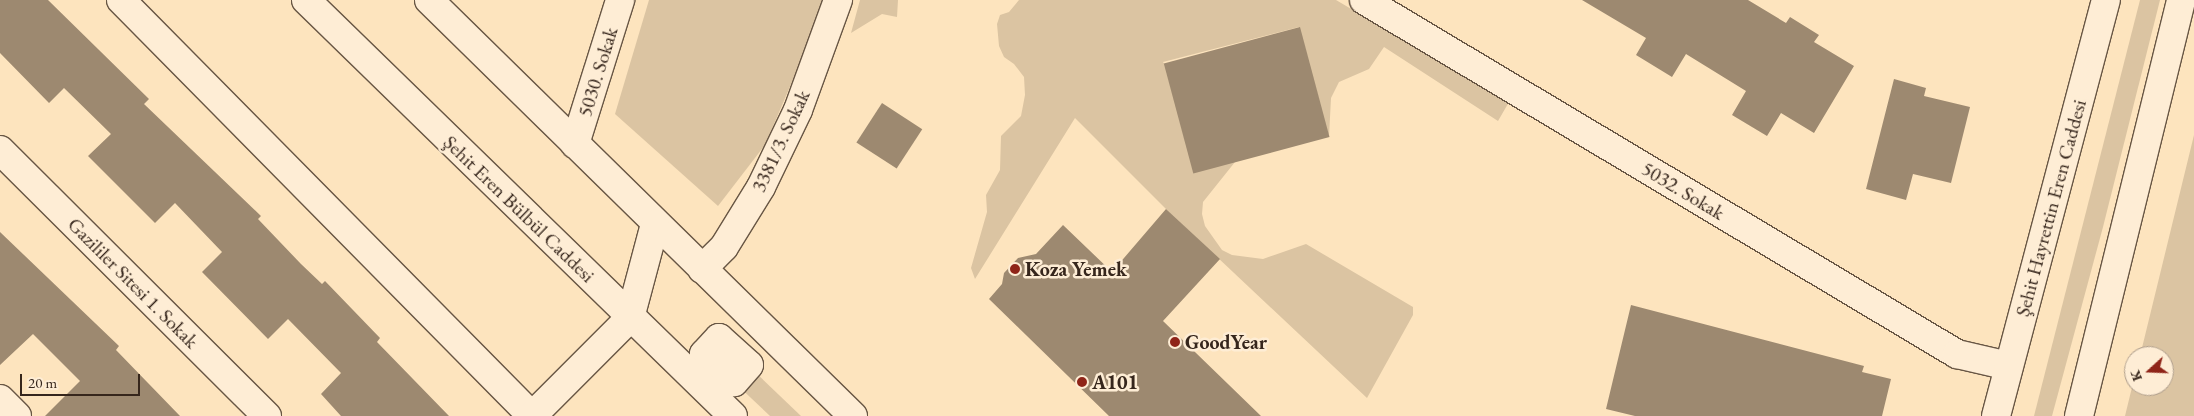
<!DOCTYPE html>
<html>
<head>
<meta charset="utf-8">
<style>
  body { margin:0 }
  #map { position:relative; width:2194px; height:416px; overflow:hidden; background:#fde4be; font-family:"EB Garamond",serif }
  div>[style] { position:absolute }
  .green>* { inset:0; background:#dbc4a2 }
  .building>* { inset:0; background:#9d8970; transform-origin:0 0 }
  .roads { filter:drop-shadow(1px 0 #685644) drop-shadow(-1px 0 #685644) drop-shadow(0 1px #685644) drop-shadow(0 -1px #685644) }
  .pedestrian>* { height:28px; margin:-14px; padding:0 14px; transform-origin:14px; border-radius:14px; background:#feedd5 }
  .minor>* { height:28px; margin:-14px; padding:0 14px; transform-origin:14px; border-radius:14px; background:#feedd5 }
  .secondary>* { height:28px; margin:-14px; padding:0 14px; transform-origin:14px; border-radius:14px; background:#feedd5 }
  .dots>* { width:14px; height:14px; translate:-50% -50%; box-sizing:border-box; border:2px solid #feedd5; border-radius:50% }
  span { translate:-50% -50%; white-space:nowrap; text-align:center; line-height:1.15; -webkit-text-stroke:5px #feedd5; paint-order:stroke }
  .street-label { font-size:20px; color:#36261c }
  .poi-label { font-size:20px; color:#36261c; font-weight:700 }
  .left { translate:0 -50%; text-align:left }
  .north { position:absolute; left:2124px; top:346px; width:50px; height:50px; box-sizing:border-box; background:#feedd5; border:1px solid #ae9d8b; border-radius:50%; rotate:250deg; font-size:14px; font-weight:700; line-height:20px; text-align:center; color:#36261c }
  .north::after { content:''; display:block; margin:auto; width:18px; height:22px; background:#8f2418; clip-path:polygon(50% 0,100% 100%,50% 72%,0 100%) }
  .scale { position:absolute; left:20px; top:374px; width:120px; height:22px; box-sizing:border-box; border:2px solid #36261c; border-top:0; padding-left:6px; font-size:15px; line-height:18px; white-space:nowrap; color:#36261c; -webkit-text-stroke:4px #feedd5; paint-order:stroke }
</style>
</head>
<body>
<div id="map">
  <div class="green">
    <i style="clip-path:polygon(649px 0,827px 0,765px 145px,718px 206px,615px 114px)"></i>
    <i style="clip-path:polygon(860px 0,898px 0,897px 17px,882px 14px,851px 33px)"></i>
    <i style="clip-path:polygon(1019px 0,1336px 0,1509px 102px,1498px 121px,1384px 47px,1369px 69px,1339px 82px,1331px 98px,1329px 137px,1299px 27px,1163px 62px,1235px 162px,1203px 202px,1202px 214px,1205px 226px,1222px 250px,1232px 255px,1263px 259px,1306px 244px,1413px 307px,1413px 315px,1367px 398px,1166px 209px,1075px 118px,975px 279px,971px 268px,987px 212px,986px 195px,1000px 170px,1001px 136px,1021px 116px,1025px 95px,1024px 77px,1014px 64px,1004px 57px,999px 46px,997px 24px,1000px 15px,1009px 12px)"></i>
    <i style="clip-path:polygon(2140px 0,2160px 0,2103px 227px,2052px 416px,2034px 416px)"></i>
    <i style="clip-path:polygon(2194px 135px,2194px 416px,2125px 416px,2134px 379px,2134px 386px,2164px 386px,2164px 356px,2140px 356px)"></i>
    <i style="clip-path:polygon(753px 370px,801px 416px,770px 416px,734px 382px)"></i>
  </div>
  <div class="building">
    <i style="clip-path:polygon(0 0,48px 0,149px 99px,144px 104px,261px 216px,258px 219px,301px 264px,322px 284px,325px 281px,380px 338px,377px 342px,449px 416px,341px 416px,321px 394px,341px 373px,288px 319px,268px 339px,202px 272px,222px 252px,175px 203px,155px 223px,88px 156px,111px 134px,64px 88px,49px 103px,0 53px)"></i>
    <i style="clip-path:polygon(1582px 0,1748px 0,1786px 23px,1790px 17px,1819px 35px,1814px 42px,1854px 66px,1814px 133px,1781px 113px,1767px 136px,1732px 115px,1746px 91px,1686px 54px,1672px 77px,1636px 55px,1646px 38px)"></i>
    <i style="left:1300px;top:27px;width:114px;height:141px;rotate:75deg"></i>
    <i style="clip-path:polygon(1894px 79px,1926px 88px,1924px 96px,1970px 107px,1951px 183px,1913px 174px,1906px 200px,1866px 189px)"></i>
    <i style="left:882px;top:103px;width:48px;height:47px;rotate:33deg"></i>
    <i style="clip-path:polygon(1166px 209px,1220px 259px,1163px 321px,1261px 416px,1109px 416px,989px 299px,1002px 284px,1004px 273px,1018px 258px,1036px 254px,1063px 225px,1112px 272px)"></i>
    <i style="clip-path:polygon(0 232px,119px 346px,116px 350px,180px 416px,45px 416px,80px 381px,33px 334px,0 365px)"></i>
    <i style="clip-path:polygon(1631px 305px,1864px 366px,1862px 372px,1891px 379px,1882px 416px,1635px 416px,1606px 409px)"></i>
  </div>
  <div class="roads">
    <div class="pedestrian">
      <i style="left:719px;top:338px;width:40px;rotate:42deg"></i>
      <i style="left:749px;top:365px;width:23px;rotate:131deg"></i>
      <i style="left:734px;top:382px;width:41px;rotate:-137deg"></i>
      <i style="left:704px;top:354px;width:22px;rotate:-47deg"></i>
    </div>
    <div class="minor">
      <i style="left:121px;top:0;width:585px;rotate:45.35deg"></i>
      <i style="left:1364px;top:0;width:691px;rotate:30.84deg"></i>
      <i style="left:1957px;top:354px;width:53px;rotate:13deg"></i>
      <i style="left:575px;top:144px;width:151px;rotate:-72.6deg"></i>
      <i style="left:0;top:150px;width:377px;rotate:44.9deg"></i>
      <i style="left:702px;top:269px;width:31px;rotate:-45deg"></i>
      <i style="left:724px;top:247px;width:70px;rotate:-58.3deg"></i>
      <i style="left:761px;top:187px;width:85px;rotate:-64.3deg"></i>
      <i style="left:798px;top:110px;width:117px;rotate:-70deg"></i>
      <i style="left:0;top:399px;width:24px;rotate:45deg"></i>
      <i style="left:532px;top:416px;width:139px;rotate:-45deg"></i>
    </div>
    <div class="secondary">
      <i style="left:306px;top:0;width:596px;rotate:44.25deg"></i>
      <i style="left:429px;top:0;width:594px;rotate:44.45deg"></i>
      <i style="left:630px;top:318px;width:97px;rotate:-75.1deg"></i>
      <i style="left:1996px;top:416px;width:430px;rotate:-75.2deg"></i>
      <i style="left:2079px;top:416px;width:428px;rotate:-76.2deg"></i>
    </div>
  </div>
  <div class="dots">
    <i style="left:1015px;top:269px;background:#8f2418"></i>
    <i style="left:1175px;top:342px;background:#8f2418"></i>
    <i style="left:1082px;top:382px;background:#8f2418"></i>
  </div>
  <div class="street-label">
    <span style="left:598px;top:72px;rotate:-73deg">5030. Sokak</span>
    <span style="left:781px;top:141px;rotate:-65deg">3381/3. Sokak</span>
    <span style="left:1683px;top:191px;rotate:31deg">5032. Sokak</span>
    <span style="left:2051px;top:208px;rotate:-75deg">Şehit Hayrettin Eren Caddesi</span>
    <span style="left:519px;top:209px;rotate:44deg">Şehit Eren Bülbül Caddesi</span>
    <span style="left:133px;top:283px;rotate:45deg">Gazililer Sitesi 1. Sokak</span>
  </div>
  <div class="poi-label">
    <span class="left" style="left:1025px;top:269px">Koza Yemek</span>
    <span class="left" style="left:1185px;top:342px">GoodYear</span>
    <span class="left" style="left:1092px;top:382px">A101</span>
  </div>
  <div class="north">K</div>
  <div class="scale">20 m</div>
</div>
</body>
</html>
